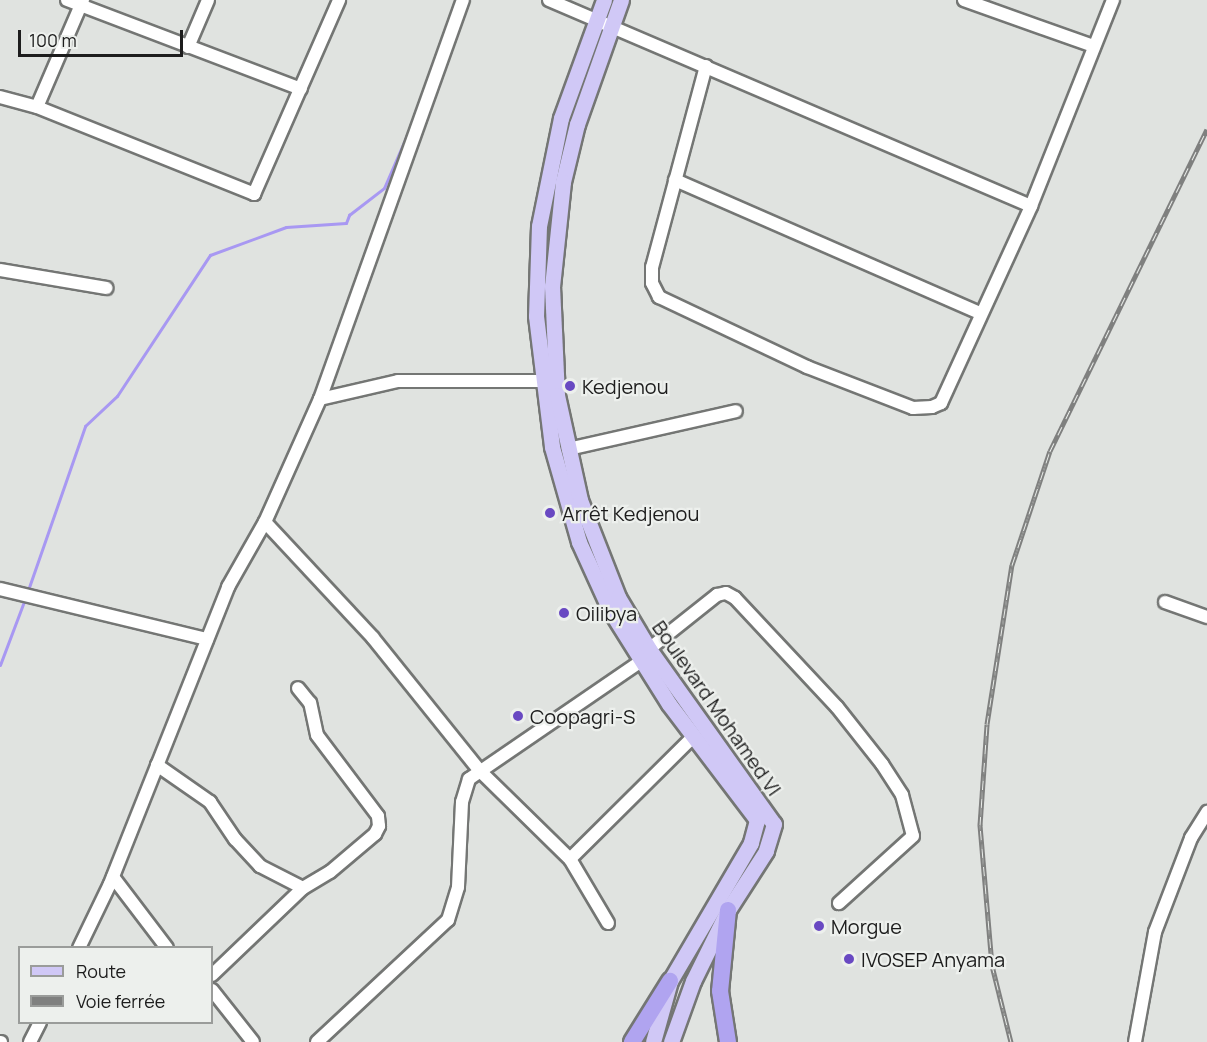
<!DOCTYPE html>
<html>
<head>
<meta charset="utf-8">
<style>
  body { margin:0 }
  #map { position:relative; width:1207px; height:1042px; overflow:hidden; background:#e0e3e0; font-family:Manrope,sans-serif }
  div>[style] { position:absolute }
  .stream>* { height:3px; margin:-1.5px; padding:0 1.5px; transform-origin:1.5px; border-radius:1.5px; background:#a898f2 }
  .roads { filter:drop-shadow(2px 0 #747674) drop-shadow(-2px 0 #747674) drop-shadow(0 2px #747674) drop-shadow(0 -2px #747674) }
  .minor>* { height:12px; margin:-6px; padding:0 6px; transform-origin:6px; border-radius:6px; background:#fff }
  .major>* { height:15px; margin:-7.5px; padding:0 7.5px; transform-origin:7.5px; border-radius:7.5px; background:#d0c8f6 }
  .highway>* { height:16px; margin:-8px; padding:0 8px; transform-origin:8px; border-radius:8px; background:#b0a4f0 }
  .rail>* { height:5px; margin-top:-2.5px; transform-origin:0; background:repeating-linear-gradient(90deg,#edf0ed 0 9px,#7f807f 0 18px); box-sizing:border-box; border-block:2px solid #7f807f }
  .dots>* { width:16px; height:16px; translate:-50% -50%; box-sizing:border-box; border:3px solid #edf0ed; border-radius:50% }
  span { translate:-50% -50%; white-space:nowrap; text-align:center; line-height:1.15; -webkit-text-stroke:4.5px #edf0ed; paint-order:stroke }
  .poi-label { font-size:20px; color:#1d1d1d }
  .left { translate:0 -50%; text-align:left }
  .street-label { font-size:20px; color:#1d1d1d }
  .legend { position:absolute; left:18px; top:946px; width:195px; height:78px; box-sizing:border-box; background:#edf0ed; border:2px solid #9a9c9a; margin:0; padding:8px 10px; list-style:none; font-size:18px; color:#1d1d1d }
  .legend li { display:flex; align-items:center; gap:12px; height:30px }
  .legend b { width:30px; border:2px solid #9a9c9a }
  .scale { position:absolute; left:18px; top:30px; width:165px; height:27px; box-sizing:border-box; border:3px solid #1d1d1d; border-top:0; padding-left:8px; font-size:18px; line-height:21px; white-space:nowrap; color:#1d1d1d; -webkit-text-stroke:4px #edf0ed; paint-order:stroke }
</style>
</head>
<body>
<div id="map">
  <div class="stream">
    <i style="left:27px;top:593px;width:177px;rotate:-70.8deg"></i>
    <i style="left:85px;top:426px;width:44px;rotate:-43.2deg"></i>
    <i style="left:117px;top:396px;width:169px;rotate:-56.6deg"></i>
    <i style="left:210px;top:255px;width:81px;rotate:-20.2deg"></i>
    <i style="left:286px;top:227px;width:60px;rotate:-3.8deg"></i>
    <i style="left:346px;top:223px;width:9px;rotate:-69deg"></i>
    <i style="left:349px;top:215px;width:44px;rotate:-37.6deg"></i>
    <i style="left:384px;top:188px;width:73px;rotate:-66.6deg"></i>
    <i style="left:0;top:665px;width:71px;rotate:-69.3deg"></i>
  </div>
  <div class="roads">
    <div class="minor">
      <i style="left:67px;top:0;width:250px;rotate:20.8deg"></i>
      <i style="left:83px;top:0;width:116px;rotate:113.3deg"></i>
      <i style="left:37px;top:107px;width:234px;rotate:21.8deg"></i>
      <i style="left:254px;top:194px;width:212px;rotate:-66.3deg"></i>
      <i style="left:549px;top:0;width:524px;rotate:23.14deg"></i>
      <i style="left:964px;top:0;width:137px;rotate:19.6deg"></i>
      <i style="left:188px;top:47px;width:51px;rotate:-66.9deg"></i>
      <i style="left:706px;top:66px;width:208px;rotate:105deg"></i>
      <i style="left:652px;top:267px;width:16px;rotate:90deg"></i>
      <i style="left:652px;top:283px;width:16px;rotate:63deg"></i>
      <i style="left:659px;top:297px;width:164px;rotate:25.3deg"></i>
      <i style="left:807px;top:367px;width:114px;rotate:21.1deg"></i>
      <i style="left:913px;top:408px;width:19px;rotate:-3deg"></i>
      <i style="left:932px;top:407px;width:10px;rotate:-24deg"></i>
      <i style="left:941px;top:403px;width:217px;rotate:-65.4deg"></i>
      <i style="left:1031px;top:206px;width:222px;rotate:-68.3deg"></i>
      <i style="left:0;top:97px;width:38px;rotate:15deg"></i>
      <i style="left:675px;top:180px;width:334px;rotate:23.6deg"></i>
      <i style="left:0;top:270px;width:108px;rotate:9.6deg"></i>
      <i style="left:320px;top:399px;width:424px;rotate:-70.3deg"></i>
      <i style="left:568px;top:449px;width:172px;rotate:-12.7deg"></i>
      <i style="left:265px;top:522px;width:158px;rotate:47deg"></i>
      <i style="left:373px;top:638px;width:169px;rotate:51.2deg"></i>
      <i style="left:479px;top:770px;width:127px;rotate:44.4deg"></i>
      <i style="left:0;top:589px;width:213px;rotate:13.6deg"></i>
      <i style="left:1165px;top:602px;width:45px;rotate:19.7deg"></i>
      <i style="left:649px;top:649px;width:87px;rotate:-38.5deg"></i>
      <i style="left:717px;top:595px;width:9px;rotate:-13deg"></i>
      <i style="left:726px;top:593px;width:10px;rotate:29deg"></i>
      <i style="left:735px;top:598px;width:149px;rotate:46.9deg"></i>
      <i style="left:837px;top:707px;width:73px;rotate:51.7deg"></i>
      <i style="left:882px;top:764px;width:37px;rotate:57deg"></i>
      <i style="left:902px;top:795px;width:42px;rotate:75deg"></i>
      <i style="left:913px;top:836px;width:100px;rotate:137.8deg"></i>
      <i style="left:157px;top:765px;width:65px;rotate:34.9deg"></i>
      <i style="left:210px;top:802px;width:45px;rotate:56deg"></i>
      <i style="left:235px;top:839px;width:37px;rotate:47deg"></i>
      <i style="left:260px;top:866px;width:48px;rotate:27.1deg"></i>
      <i style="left:113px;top:877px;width:89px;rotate:52.7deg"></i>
      <i style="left:608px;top:923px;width:74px;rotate:-120.7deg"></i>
      <i style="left:570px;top:859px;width:175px;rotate:-44.8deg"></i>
      <i style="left:79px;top:948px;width:71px;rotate:-64.2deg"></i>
      <i style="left:110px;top:884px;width:320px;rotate:-68.3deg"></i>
      <i style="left:228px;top:587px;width:75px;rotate:-60.4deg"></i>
      <i style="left:265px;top:522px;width:135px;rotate:-65.9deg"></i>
      <i style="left:320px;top:399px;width:80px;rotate:-13deg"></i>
      <i style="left:398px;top:381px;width:143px"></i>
      <i style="left:212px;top:975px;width:126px;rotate:-43.7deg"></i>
      <i style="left:303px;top:888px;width:31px;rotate:-31deg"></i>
      <i style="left:330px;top:872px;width:59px;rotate:-40.2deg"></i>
      <i style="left:375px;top:834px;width:9px;rotate:-63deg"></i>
      <i style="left:379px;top:826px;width:10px;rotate:-96deg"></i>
      <i style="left:378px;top:816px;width:101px;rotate:-127deg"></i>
      <i style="left:317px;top:735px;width:33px;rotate:-102deg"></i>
      <i style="left:310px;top:703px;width:19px;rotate:-129deg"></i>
      <i style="left:212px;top:990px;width:66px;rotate:51.7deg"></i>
      <i style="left:0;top:1042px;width:1px"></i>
      <i style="left:30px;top:1042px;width:22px;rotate:-63deg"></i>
      <i style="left:317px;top:1042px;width:179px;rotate:-43deg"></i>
      <i style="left:448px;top:920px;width:34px;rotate:-73deg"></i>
      <i style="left:458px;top:887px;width:85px;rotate:-87.3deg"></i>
      <i style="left:462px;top:802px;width:24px;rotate:-73deg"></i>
      <i style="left:469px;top:779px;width:207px;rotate:-34.4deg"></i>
      <i style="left:1135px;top:1042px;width:112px;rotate:-79.7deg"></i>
      <i style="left:1155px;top:932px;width:101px;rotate:-69deg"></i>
      <i style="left:1191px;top:838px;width:31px;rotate:-58deg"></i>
    </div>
    <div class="major">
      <i style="left:604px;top:0;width:126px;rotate:110deg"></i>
      <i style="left:561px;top:118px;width:110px;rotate:101.5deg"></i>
      <i style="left:539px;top:226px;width:90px;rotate:91.9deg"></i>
      <i style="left:536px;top:316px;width:132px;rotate:83deg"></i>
      <i style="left:552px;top:447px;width:99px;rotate:74.1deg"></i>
      <i style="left:579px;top:542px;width:75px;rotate:65.5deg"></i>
      <i style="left:610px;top:610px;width:111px;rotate:57.9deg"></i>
      <i style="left:669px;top:704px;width:146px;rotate:52.8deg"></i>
      <i style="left:757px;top:820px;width:24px;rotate:105deg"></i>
      <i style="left:751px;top:843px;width:160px;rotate:120.4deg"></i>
      <i style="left:670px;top:981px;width:63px;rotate:105.6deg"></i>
      <i style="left:621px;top:0;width:132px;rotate:109.5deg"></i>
      <i style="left:577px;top:124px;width:60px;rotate:103.6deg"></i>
      <i style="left:563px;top:182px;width:105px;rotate:96deg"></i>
      <i style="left:552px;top:286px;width:109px;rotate:87.4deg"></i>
      <i style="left:557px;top:395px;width:107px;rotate:77.6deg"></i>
      <i style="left:580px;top:500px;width:104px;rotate:68.6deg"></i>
      <i style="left:618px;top:597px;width:61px;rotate:59.2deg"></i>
      <i style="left:649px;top:649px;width:215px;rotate:54.5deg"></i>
      <i style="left:774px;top:824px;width:28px;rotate:107deg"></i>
      <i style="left:766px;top:851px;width:70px;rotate:122.8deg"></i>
      <i style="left:728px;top:910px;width:79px;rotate:116.2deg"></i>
      <i style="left:693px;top:981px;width:65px;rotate:109.8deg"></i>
    </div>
    <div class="highway">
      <i style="left:728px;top:910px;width:81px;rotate:95.6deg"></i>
      <i style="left:720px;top:991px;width:52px;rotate:81.1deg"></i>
      <i style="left:632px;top:1042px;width:72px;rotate:-58.1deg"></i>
    </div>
  </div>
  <div class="rail">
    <i style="left:1011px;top:1042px;width:79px;rotate:-103.9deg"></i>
    <i style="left:992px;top:965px;width:141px;rotate:-94.9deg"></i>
    <i style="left:980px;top:825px;width:101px;rotate:-86deg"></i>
    <i style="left:987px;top:724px;width:161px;rotate:-81.1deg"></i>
    <i style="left:1012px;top:565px;width:120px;rotate:-71.6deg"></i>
    <i style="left:1050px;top:451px;width:358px;rotate:-64deg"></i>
  </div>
  <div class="dots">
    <i style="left:570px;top:386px;background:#6949c2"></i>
    <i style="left:550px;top:513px;background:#6949c2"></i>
    <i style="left:564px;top:613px;background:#6949c2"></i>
    <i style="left:518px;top:716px;background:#6949c2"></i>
    <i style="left:819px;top:926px;background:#6949c2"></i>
    <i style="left:849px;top:959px;background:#6949c2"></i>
  </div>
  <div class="poi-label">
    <span class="left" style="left:582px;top:386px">Kedjenou</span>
    <span class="left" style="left:562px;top:513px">Arrêt Kedjenou</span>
    <span class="left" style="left:576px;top:613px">Oilibya</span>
    <span class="left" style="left:530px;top:716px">Coopagri-S</span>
    <span class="left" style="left:831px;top:926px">Morgue</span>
    <span class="left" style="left:861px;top:959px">IVOSEP Anyama</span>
  </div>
  <div class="street-label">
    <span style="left:717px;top:708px;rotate:55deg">Boulevard Mohamed VI</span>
  </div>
  <ul class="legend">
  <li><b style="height:8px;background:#d0c8f6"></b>Route</li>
  <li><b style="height:8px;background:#7f807f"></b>Voie ferrée</li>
  </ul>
  <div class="scale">100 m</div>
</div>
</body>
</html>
